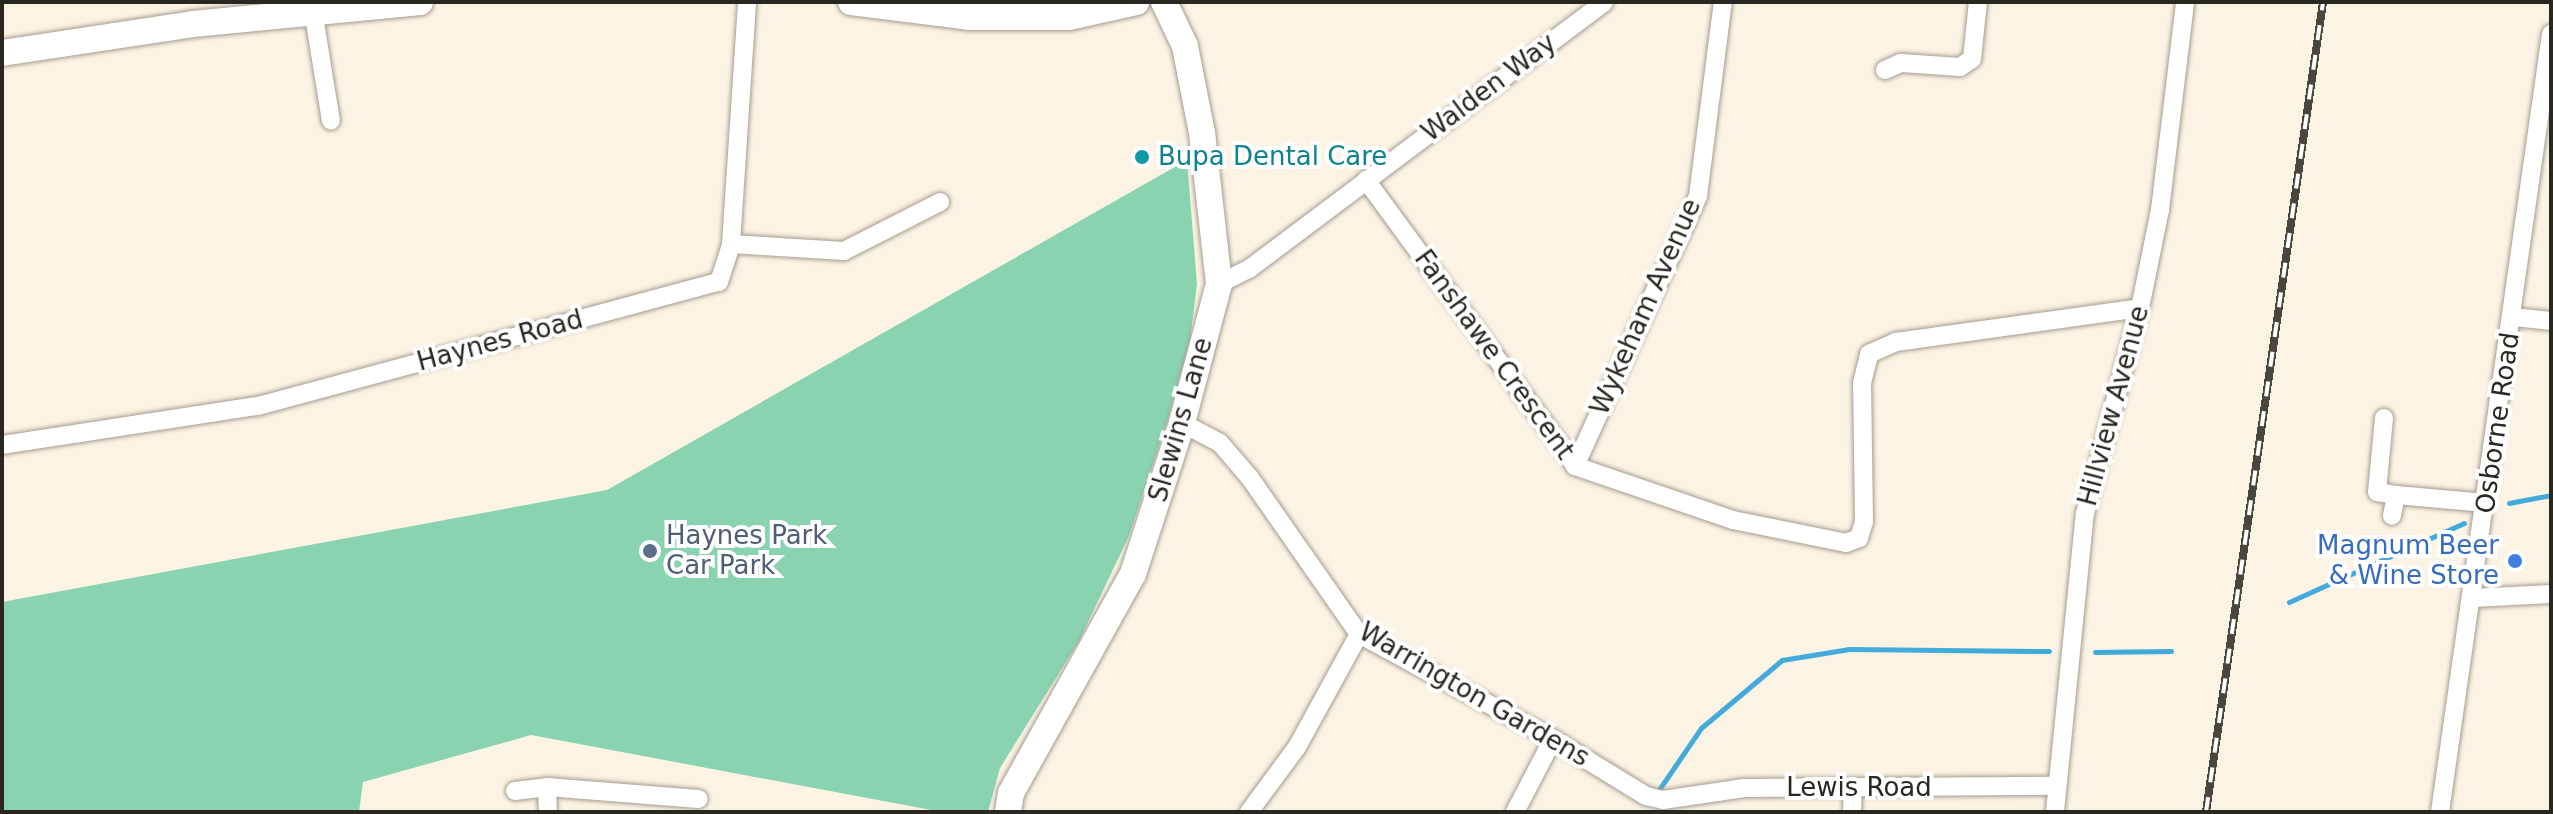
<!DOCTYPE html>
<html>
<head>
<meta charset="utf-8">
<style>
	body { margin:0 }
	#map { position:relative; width:2553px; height:814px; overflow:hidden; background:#fbf3e4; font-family:"DejaVu Sans",sans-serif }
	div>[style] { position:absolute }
	.green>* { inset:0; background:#8ad3b1 }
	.stream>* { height:5px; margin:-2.5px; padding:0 2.5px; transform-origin:2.5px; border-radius:2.5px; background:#43abdc }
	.roads { filter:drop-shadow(0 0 2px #a49c8f) drop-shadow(0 0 2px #a49c8f) }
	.street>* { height:18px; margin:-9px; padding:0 9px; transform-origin:9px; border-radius:9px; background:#fff }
	.secondary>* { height:26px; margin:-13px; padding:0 13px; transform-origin:13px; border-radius:13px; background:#fff }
	.rail>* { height:8px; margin-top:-4px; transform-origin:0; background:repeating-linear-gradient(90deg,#fff 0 15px,#49463e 0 30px); box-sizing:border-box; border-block:2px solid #49463e }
	.dots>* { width:22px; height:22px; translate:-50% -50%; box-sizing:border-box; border:4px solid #fff; border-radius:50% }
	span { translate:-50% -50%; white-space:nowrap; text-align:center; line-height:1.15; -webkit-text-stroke:8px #fff; paint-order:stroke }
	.street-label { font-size:26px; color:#2a2721 }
	.culture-label { font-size:26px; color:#0d838f }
	.left { translate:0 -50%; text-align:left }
	.service-label { font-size:26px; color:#4e5e75 }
	.shop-label { font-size:26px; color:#366cbe }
	.right { translate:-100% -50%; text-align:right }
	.frame { position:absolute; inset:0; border:4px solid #2a2721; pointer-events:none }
</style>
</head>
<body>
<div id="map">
	<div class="green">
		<div style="clip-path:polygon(1187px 160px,1197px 284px,1190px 340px,1168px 419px,1129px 536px,1079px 641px,1000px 768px,988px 812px,942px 812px,531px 735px,363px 782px,359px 812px,2px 812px,2px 602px,607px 490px)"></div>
	</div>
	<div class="stream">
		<div style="left:2509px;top:503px;width:43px;rotate:-10.8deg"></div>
		<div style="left:2289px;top:602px;width:192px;rotate:-24.3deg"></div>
		<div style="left:2095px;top:652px;width:76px;rotate:-0.8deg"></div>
		<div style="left:1656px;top:794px;width:80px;rotate:-55.7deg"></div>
		<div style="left:1701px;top:728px;width:106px;rotate:-40deg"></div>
		<div style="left:1782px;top:660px;width:68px;rotate:-9.3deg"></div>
		<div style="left:1849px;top:649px;width:200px;rotate:0.6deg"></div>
	</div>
	<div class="roads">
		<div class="street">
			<div style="left:313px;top:10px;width:112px;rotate:80.8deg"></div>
			<div style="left:1885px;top:70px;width:17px;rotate:-24deg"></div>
			<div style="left:1901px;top:63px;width:59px;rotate:3.9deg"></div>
			<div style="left:1960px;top:67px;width:14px;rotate:-34deg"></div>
			<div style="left:1972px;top:59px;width:57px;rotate:-84deg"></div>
			<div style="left:1366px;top:180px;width:354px;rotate:53.8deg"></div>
			<div style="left:1575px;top:466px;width:167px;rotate:18.9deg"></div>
			<div style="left:1733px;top:520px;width:115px;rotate:11.5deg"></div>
			<div style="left:1846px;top:543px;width:14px;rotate:-21deg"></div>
			<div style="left:1859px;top:538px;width:17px;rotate:-73deg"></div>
			<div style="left:1864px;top:522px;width:139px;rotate:-90.8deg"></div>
			<div style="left:1862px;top:383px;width:30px;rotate:-76deg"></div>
			<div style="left:1869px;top:354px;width:30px;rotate:-24deg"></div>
			<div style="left:1896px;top:342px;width:246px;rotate:-7.9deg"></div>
			<div style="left:731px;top:244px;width:113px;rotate:3.5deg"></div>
			<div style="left:844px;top:251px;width:108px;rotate:-27deg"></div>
			<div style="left:1219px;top:284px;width:34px;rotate:-27deg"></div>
			<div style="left:1249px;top:269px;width:444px;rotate:-36.9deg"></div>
			<div style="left:2513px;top:317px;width:38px;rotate:6deg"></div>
			<div style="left:2384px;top:418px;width:74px;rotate:95.4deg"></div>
			<div style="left:2377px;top:492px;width:19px;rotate:9deg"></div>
			<div style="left:2396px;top:495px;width:21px;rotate:101deg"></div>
			<div style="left:1182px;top:423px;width:43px;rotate:27.8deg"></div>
			<div style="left:1220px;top:443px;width:46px;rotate:49.4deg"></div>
			<div style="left:1250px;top:478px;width:190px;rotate:55.1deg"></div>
			<div style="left:1359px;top:634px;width:221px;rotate:28.4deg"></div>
			<div style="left:1553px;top:739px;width:109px;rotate:31.5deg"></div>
			<div style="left:1646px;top:796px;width:17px;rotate:13deg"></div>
			<div style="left:1663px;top:800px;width:82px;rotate:-8.4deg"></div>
			<div style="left:1744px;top:788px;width:312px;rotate:-0.4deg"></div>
			<div style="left:2px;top:445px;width:259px;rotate:-8.7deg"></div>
			<div style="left:258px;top:406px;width:477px;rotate:-15.1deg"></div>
			<div style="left:719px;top:282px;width:40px;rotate:-72deg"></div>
			<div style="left:731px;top:244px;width:243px;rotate:-86.2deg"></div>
			<div style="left:1575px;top:466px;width:297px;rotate:-65.5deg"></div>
			<div style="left:1698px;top:196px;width:196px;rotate:-82.7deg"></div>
			<div style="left:2396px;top:495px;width:90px;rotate:5.1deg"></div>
			<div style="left:2473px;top:598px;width:78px;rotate:-2.9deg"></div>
			<div style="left:547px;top:787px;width:25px;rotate:88deg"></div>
			<div style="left:515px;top:791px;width:32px;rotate:-7deg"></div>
			<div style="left:547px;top:787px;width:152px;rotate:4.5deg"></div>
			<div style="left:1249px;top:812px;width:81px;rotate:-53.6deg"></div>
			<div style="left:1297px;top:747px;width:129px;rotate:-61.2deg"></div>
			<div style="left:1515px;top:812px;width:82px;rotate:-62.5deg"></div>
			<div style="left:1852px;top:812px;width:23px;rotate:-88deg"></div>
			<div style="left:2055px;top:812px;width:300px;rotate:-84.3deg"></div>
			<div style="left:2085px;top:514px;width:213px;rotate:-75.1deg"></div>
			<div style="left:2140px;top:308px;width:100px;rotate:-78.5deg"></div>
			<div style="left:2160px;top:210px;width:209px;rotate:-83.1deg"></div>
			<div style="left:2440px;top:812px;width:786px;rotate:-81.88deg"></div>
		</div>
		<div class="secondary">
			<div style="left:851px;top:2px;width:119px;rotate:7.2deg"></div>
			<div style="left:969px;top:17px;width:100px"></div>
			<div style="left:1069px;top:17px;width:69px;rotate:-12.6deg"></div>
			<div style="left:2px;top:53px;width:193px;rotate:-8.6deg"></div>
			<div style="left:193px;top:24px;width:228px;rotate:-5.5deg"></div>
			<div style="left:1008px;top:812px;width:19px;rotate:-81deg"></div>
			<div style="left:1011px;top:793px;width:251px;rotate:-60.9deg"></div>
			<div style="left:1133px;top:574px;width:159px;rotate:-72deg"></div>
			<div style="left:1182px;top:423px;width:144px;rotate:-75.1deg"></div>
			<div style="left:1219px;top:284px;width:152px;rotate:-96.4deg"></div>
			<div style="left:1202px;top:133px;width:89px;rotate:-101.1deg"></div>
			<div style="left:1185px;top:46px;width:49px;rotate:-115.5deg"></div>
		</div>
	</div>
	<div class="rail">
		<div style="left:2206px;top:812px;width:818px;rotate:-81.78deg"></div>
	</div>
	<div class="dots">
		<div style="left:1142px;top:157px;background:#0f9aa8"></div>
		<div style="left:650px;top:551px;background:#5c6f8a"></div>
		<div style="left:2515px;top:561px;background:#3f7fe0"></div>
	</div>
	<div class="street-label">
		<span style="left:1489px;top:88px;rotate:-37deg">Walden Way</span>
		<span style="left:1646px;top:307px;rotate:-66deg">Wykeham Avenue</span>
		<span style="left:500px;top:341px;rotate:-15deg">Haynes Road</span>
		<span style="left:1494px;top:355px;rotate:54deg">Fanshawe Crescent</span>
		<span style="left:2114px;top:406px;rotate:-75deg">Hillview Avenue</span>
		<span style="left:1181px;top:420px;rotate:-74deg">Slewins Lane</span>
		<span style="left:2498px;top:423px;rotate:-82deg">Osborne Road</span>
		<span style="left:1474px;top:695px;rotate:30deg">Warrington Gardens</span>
		<span style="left:1859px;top:788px">Lewis Road</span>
	</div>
	<div class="culture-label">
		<span class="left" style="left:1158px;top:157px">Bupa Dental Care</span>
	</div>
	<div class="service-label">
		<span class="left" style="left:666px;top:551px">Haynes Park<br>Car Park</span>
	</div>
	<div class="shop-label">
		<span class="right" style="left:2499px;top:561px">Magnum Beer<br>&amp; Wine Store</span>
	</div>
	<div class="frame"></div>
</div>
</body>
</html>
